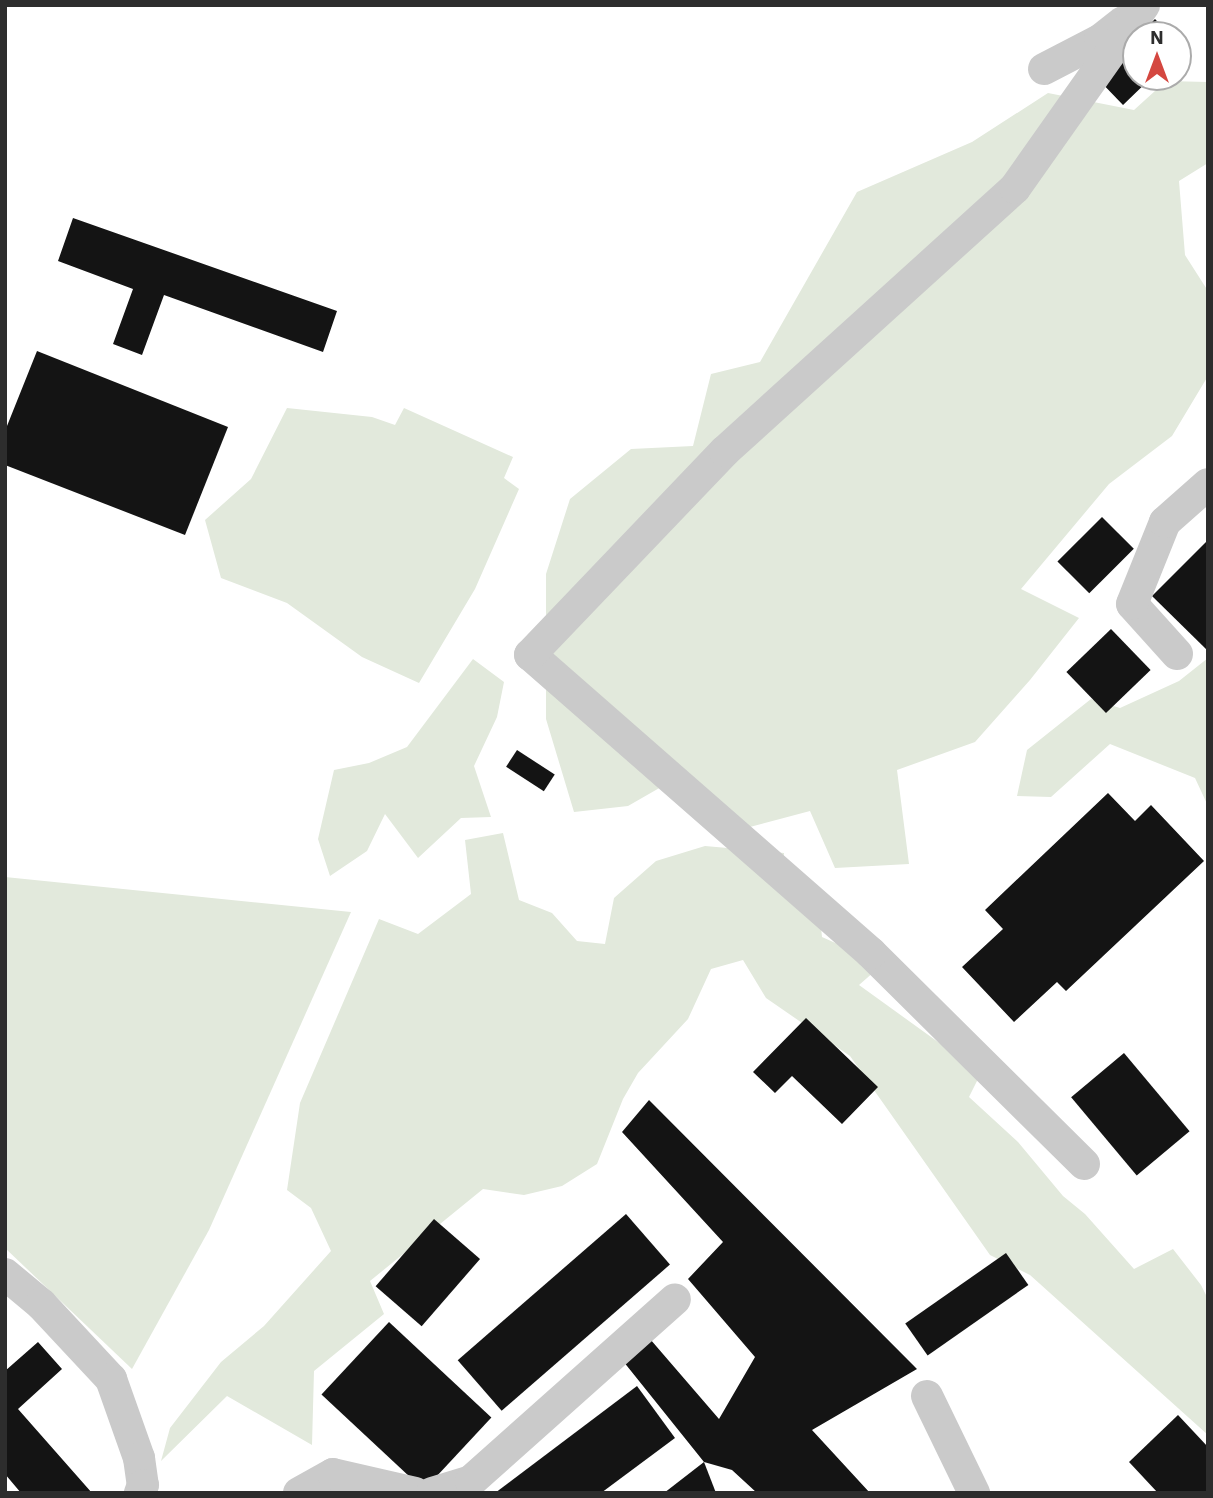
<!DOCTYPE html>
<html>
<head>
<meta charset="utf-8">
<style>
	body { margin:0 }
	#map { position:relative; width:1213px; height:1498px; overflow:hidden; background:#fff; font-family:"IBM Plex Sans",sans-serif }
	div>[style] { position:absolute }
	.green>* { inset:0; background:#e2e9dc }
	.building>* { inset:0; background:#141414; transform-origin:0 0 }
	.minor>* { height:32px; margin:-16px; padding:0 16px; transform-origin:16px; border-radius:16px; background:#cacaca }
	span { translate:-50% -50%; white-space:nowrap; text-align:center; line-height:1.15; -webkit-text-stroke:7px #fff; paint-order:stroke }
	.frame { position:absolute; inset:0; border:7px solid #2d2d2d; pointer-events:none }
	.north { position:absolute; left:1122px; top:21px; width:70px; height:70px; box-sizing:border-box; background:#fff; border:2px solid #ababab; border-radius:50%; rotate:0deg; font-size:19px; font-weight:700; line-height:28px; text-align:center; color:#2d2d2d }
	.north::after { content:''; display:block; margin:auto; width:24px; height:32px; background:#d44740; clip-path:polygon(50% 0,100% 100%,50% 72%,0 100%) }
</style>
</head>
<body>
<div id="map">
	<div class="green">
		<div style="clip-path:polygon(1166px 81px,1208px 82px,1208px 163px,1179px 181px,1185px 255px,1208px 291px,1208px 376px,1172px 436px,1109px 484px,1021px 589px,1079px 618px,1030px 680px,975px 742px,897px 770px,909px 864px,835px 868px,810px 811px,716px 836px,675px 779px,628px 806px,574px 812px,546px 719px,546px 574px,570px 499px,631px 449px,693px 446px,711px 374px,760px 362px,857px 192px,972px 142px,1048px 93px,1134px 110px)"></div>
		<div style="clip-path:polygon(287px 408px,372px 417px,395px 425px,404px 408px,513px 457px,504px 478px,519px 489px,475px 589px,419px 683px,362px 657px,287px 603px,221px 578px,205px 520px,251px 479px)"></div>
		<div style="clip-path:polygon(1208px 658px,1208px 806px,1195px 778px,1110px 744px,1051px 797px,1017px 796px,1027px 750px,1091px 699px,1120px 708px,1179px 681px)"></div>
		<div style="clip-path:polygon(473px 659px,504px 682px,497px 717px,474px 766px,491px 817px,461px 818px,418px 858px,385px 814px,367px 851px,330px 876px,318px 839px,334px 770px,369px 763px,407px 747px)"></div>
		<div style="clip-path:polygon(503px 833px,519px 900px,552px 913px,577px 941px,605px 944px,614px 898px,656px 861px,705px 846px,784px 853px,783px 883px,819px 907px,822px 937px,851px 950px,875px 971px,859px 985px,981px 1073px,969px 1097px,1018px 1142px,1063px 1196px,1085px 1214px,1134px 1269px,1173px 1249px,1201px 1285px,1208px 1299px,1208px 1435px,1030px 1275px,990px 1255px,850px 1056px,766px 998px,743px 960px,711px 969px,688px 1019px,638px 1073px,623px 1099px,597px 1164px,562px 1186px,524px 1195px,483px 1189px,370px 1281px,384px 1314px,314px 1371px,312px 1445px,227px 1396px,161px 1461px,170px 1428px,221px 1362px,264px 1326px,331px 1251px,311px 1208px,287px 1190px,300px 1103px,379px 919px,418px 934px,471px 894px,465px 840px)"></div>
		<div style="clip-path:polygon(5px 877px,351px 912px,209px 1230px,132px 1369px,5px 1248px)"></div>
	</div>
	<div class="building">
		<div style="clip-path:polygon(1155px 19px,1170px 35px,1139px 35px)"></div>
		<div style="clip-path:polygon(1136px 38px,1136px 77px,1152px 77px,1123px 105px,1096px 77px)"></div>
		<div style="clip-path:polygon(73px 218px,337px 311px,323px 352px,164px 295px,142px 355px,113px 344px,133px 289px,58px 261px)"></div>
		<div style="clip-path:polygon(37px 351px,228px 427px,185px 535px,5px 465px,5px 431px)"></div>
		<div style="left:1102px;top:517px;width:45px;height:63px;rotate:45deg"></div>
		<div style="clip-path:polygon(1208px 540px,1208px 651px,1152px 596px)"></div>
		<div style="left:1111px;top:629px;width:57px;height:62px;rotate:46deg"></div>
		<div style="left:517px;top:750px;width:45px;height:20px;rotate:33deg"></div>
		<div style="clip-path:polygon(1108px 793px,1135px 821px,1151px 805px,1204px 861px,1066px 991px,1057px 982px,1014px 1022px,962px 967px,1003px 929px,985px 910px)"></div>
		<div style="clip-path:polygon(806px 1018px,878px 1087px,842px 1124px,792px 1076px,775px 1093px,753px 1072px)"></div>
		<div style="left:1124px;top:1053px;width:102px;height:69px;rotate:50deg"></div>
		<div style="clip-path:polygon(649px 1100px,917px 1369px,812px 1430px,870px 1493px,757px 1493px,732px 1470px,704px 1462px,619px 1356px,644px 1332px,719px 1419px,755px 1357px,688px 1279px,723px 1242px,622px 1132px)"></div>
		<div style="left:626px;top:1214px;width:67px;height:223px;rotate:49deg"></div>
		<div style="left:434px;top:1219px;width:61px;height:89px;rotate:41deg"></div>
		<div style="left:1006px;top:1253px;width:39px;height:123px;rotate:55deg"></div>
		<div style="left:389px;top:1322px;width:140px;height:99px;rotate:43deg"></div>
		<div style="clip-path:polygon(38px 1342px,62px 1369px,18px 1409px,92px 1493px,21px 1493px,5px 1474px,5px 1371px)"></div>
		<div style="clip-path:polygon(637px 1386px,675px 1438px,601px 1493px,495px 1493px)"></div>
		<div style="clip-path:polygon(1178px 1415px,1208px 1447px,1208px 1493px,1158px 1493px,1129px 1462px)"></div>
		<div style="clip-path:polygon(704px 1462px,716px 1493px,664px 1493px)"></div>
	</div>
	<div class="minor">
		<div style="left:1044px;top:69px;width:63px;rotate:-27.4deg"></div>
		<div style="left:1100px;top:40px;width:29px;rotate:-38deg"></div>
		<div style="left:1177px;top:654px;width:67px;rotate:-132deg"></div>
		<div style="left:1132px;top:604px;width:88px;rotate:-68.1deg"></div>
		<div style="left:1165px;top:522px;width:57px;rotate:-41.5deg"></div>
		<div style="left:1084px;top:1164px;width:300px;rotate:-135.3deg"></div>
		<div style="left:871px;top:953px;width:453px;rotate:-138.8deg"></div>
		<div style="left:530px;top:655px;width:282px;rotate:-46.3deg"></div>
		<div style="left:725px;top:451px;width:391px;rotate:-42.2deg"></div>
		<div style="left:1015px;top:188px;width:224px;rotate:-54.8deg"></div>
		<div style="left:5px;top:1274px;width:47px;rotate:39.8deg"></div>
		<div style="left:41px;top:1304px;width:103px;rotate:47deg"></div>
		<div style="left:111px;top:1379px;width:84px;rotate:70.5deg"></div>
		<div style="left:139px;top:1458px;width:27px;rotate:82deg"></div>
		<div style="left:143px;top:1485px;width:9px;rotate:111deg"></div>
		<div style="left:927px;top:1396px;width:108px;rotate:64.1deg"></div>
		<div style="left:299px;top:1493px;width:39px;rotate:-29deg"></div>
		<div style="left:333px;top:1474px;width:84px;rotate:13deg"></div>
		<div style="left:432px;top:1493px;width:41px;rotate:-17.1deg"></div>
		<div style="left:471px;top:1481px;width:273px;rotate:-41.7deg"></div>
	</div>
	<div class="frame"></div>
	<div class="north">N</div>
</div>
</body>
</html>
